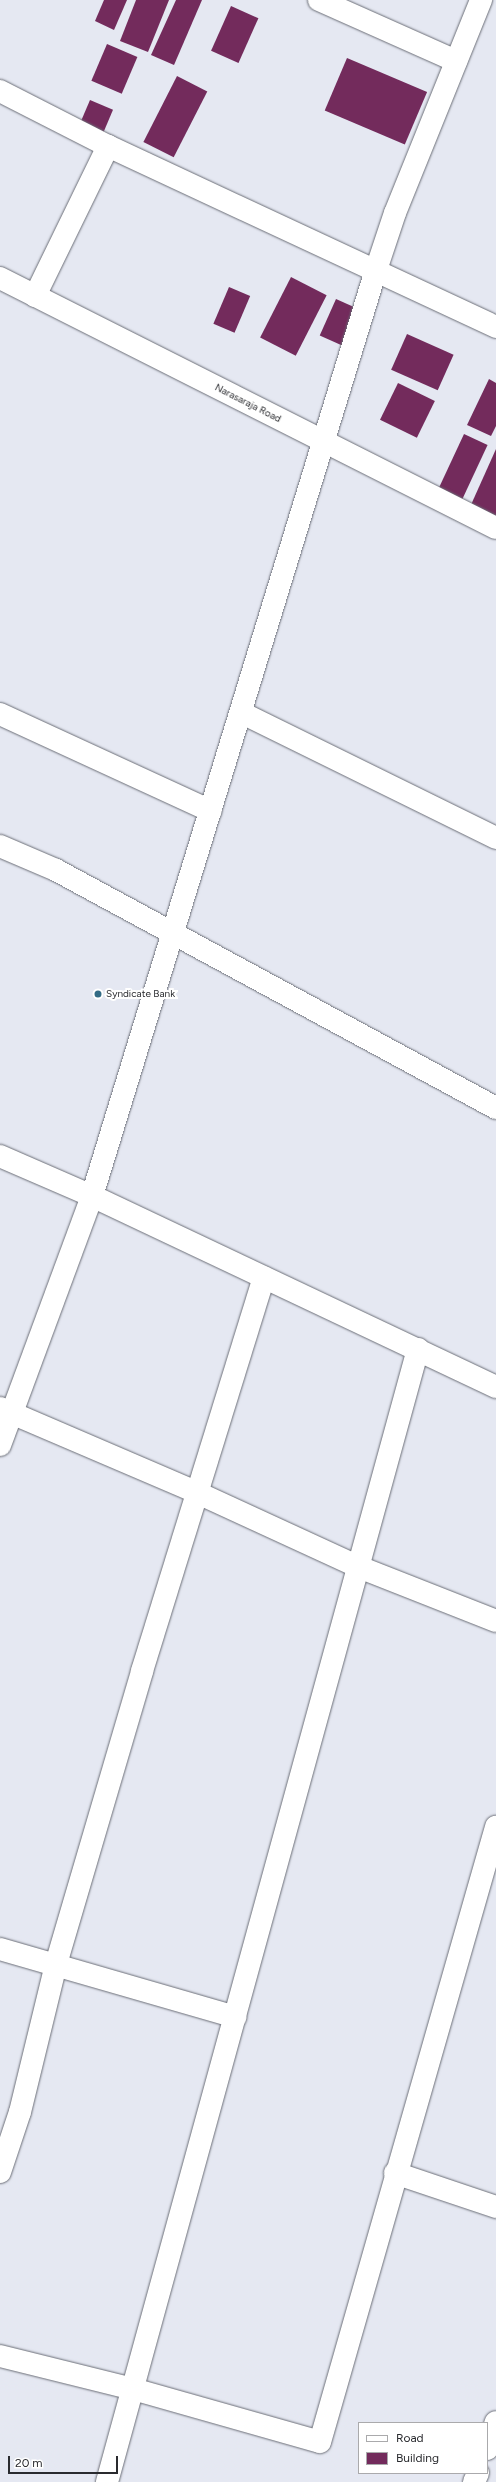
<!DOCTYPE html>
<html>
<head>
<meta charset="utf-8">
<style>
	body { margin:0 }
	#map { position:relative; width:496px; height:2482px; overflow:hidden; background:#e5e8f2; font-family:Figtree,sans-serif }
	div>[style] { position:absolute }
	.building>* { inset:0; background:#732b5c; transform-origin:0 0 }
	.roads { filter:drop-shadow(0 0 1px #6b6e77) drop-shadow(0 0 1px #6b6e77) }
	.street>* { height:22px; margin:-11px; padding:0 11px; transform-origin:11px; border-radius:11px; background:#fff }
	.dots>* { width:11px; height:11px; translate:-50% -50%; box-sizing:border-box; border:2px solid #fff; border-radius:50% }
	span { translate:-50% -50%; white-space:nowrap; text-align:center; line-height:1.15; -webkit-text-stroke:4px #fff; paint-order:stroke }
	.street-label { font-size:10px; color:#2a2b2f }
	.poi-label { font-size:10px; color:#2a2b2f }
	.left { translate:0 -50%; text-align:left }
	.legend { position:absolute; left:358px; top:2422px; width:130px; height:52px; box-sizing:border-box; background:#fff; border:1px solid #aaaaac; margin:0; padding:5px 7px; list-style:none; font-size:12px; color:#2a2b2f }
	.legend li { display:flex; align-items:center; gap:8px; height:20px }
	.legend b { width:20px; border:1px solid #aaaaac }
	.scale { position:absolute; left:8px; top:2456px; width:110px; height:18px; box-sizing:border-box; border:2px solid #2a2b2f; border-top:0; padding-left:5px; font-size:12px; line-height:14px; white-space:nowrap; color:#2a2b2f; -webkit-text-stroke:3px #fff; paint-order:stroke }
</style>
</head>
<body>
<div id="map">
	<div class="building">
		<div style="clip-path:polygon(104px 0,127px 0,114px 30px,95px 21px)"></div>
		<div style="clip-path:polygon(136px 0,169px 0,148px 52px,120px 41px)"></div>
		<div style="clip-path:polygon(176px 0,202px 0,174px 65px,151px 55px)"></div>
		<div style="left:231px;top:6px;width:30px;height:49px;rotate:24deg"></div>
		<div style="left:107px;top:44px;width:33px;height:40px;rotate:23deg"></div>
		<div style="left:347px;top:58px;width:87px;height:57px;rotate:23deg"></div>
		<div style="left:177px;top:76px;width:34px;height:74px;rotate:27deg"></div>
		<div style="left:90px;top:100px;width:25px;height:30px;rotate:23deg"></div>
		<div style="left:291px;top:277px;width:40px;height:68px;rotate:27deg"></div>
		<div style="left:229px;top:287px;width:23px;height:40px;rotate:23deg"></div>
		<div style="left:336px;top:299px;width:27px;height:40px;rotate:24deg"></div>
		<div style="left:407px;top:334px;width:51px;height:39px;rotate:24deg"></div>
		<div style="clip-path:polygon(489px 379px,496px 383px,496px 426px,491px 436px,467px 425px)"></div>
		<div style="left:398px;top:383px;width:41px;height:41px;rotate:26deg"></div>
		<div style="left:464px;top:434px;width:26px;height:70px;rotate:25deg"></div>
		<div style="clip-path:polygon(496px 449px,496px 519px,470px 507px)"></div>
	</div>
	<div class="roads">
		<div class="street">
			<div style="left:319px;top:0;width:150px;rotate:24deg"></div>
			<div style="left:0;top:91px;width:121px;rotate:27deg"></div>
			<div style="left:108px;top:146px;width:428px;rotate:25deg"></div>
			<div style="left:0;top:278px;width:555px;rotate:26.75deg"></div>
			<div style="left:35px;top:296px;width:167px;rotate:-64deg"></div>
			<div style="left:242px;top:713px;width:283px;rotate:26.2deg"></div>
			<div style="left:0;top:714px;width:232px;rotate:24.7deg"></div>
			<div style="left:0;top:846px;width:61px;rotate:23.2deg"></div>
			<div style="left:56px;top:870px;width:500px;rotate:28.41deg"></div>
			<div style="left:0;top:1156px;width:100px;rotate:23.5deg"></div>
			<div style="left:92px;top:1196px;width:965px;rotate:-72.95deg"></div>
			<div style="left:375px;top:273px;width:63px;rotate:-71.6deg"></div>
			<div style="left:395px;top:213px;width:230px;rotate:-68deg"></div>
			<div style="left:0;top:1408px;width:213px;rotate:23.2deg"></div>
			<div style="left:196px;top:1492px;width:179px;rotate:24.7deg"></div>
			<div style="left:359px;top:1567px;width:147px;rotate:21.5deg"></div>
			<div style="left:0;top:1445px;width:265px;rotate:-69.7deg"></div>
			<div style="left:92px;top:1196px;width:447px;rotate:25.3deg"></div>
			<div style="left:0;top:1949px;width:245px;rotate:16.1deg"></div>
			<div style="left:0;top:2172px;width:63px;rotate:-71.6deg"></div>
			<div style="left:20px;top:2112px;width:152px;rotate:-76.3deg"></div>
			<div style="left:56px;top:1964px;width:305px;rotate:-73.6deg"></div>
			<div style="left:142px;top:1671px;width:412px;rotate:-72.8deg"></div>
			<div style="left:395px;top:2173px;width:107px;rotate:18.6deg"></div>
			<div style="left:0;top:2356px;width:137px;rotate:13.9deg"></div>
			<div style="left:133px;top:2389px;width:194px;rotate:15.8deg"></div>
			<div style="left:320px;top:2442px;width:640px;rotate:-74.03deg"></div>
			<div style="left:487px;top:2449px;width:28px;rotate:-72deg"></div>
			<div style="left:107px;top:2482px;width:1175px;rotate:-74.65deg"></div>
			<div style="left:474px;top:2482px;width:10px;rotate:-66deg"></div>
		</div>
	</div>
	<div class="dots">
		<div style="left:98px;top:994px;background:#336b85"></div>
	</div>
	<div class="street-label">
		<span style="left:248px;top:403px;rotate:27deg">Narasaraja Road</span>
	</div>
	<div class="poi-label">
		<span class="left" style="left:106px;top:994px">Syndicate Bank</span>
	</div>
	<ul class="legend">
	<li><b style="height:5px;background:#fff"></b>Road</li>
	<li><b style="height:11px;background:#732b5c"></b>Building</li>
	</ul>
	<div class="scale">20 m</div>
</div>
</body>
</html>
